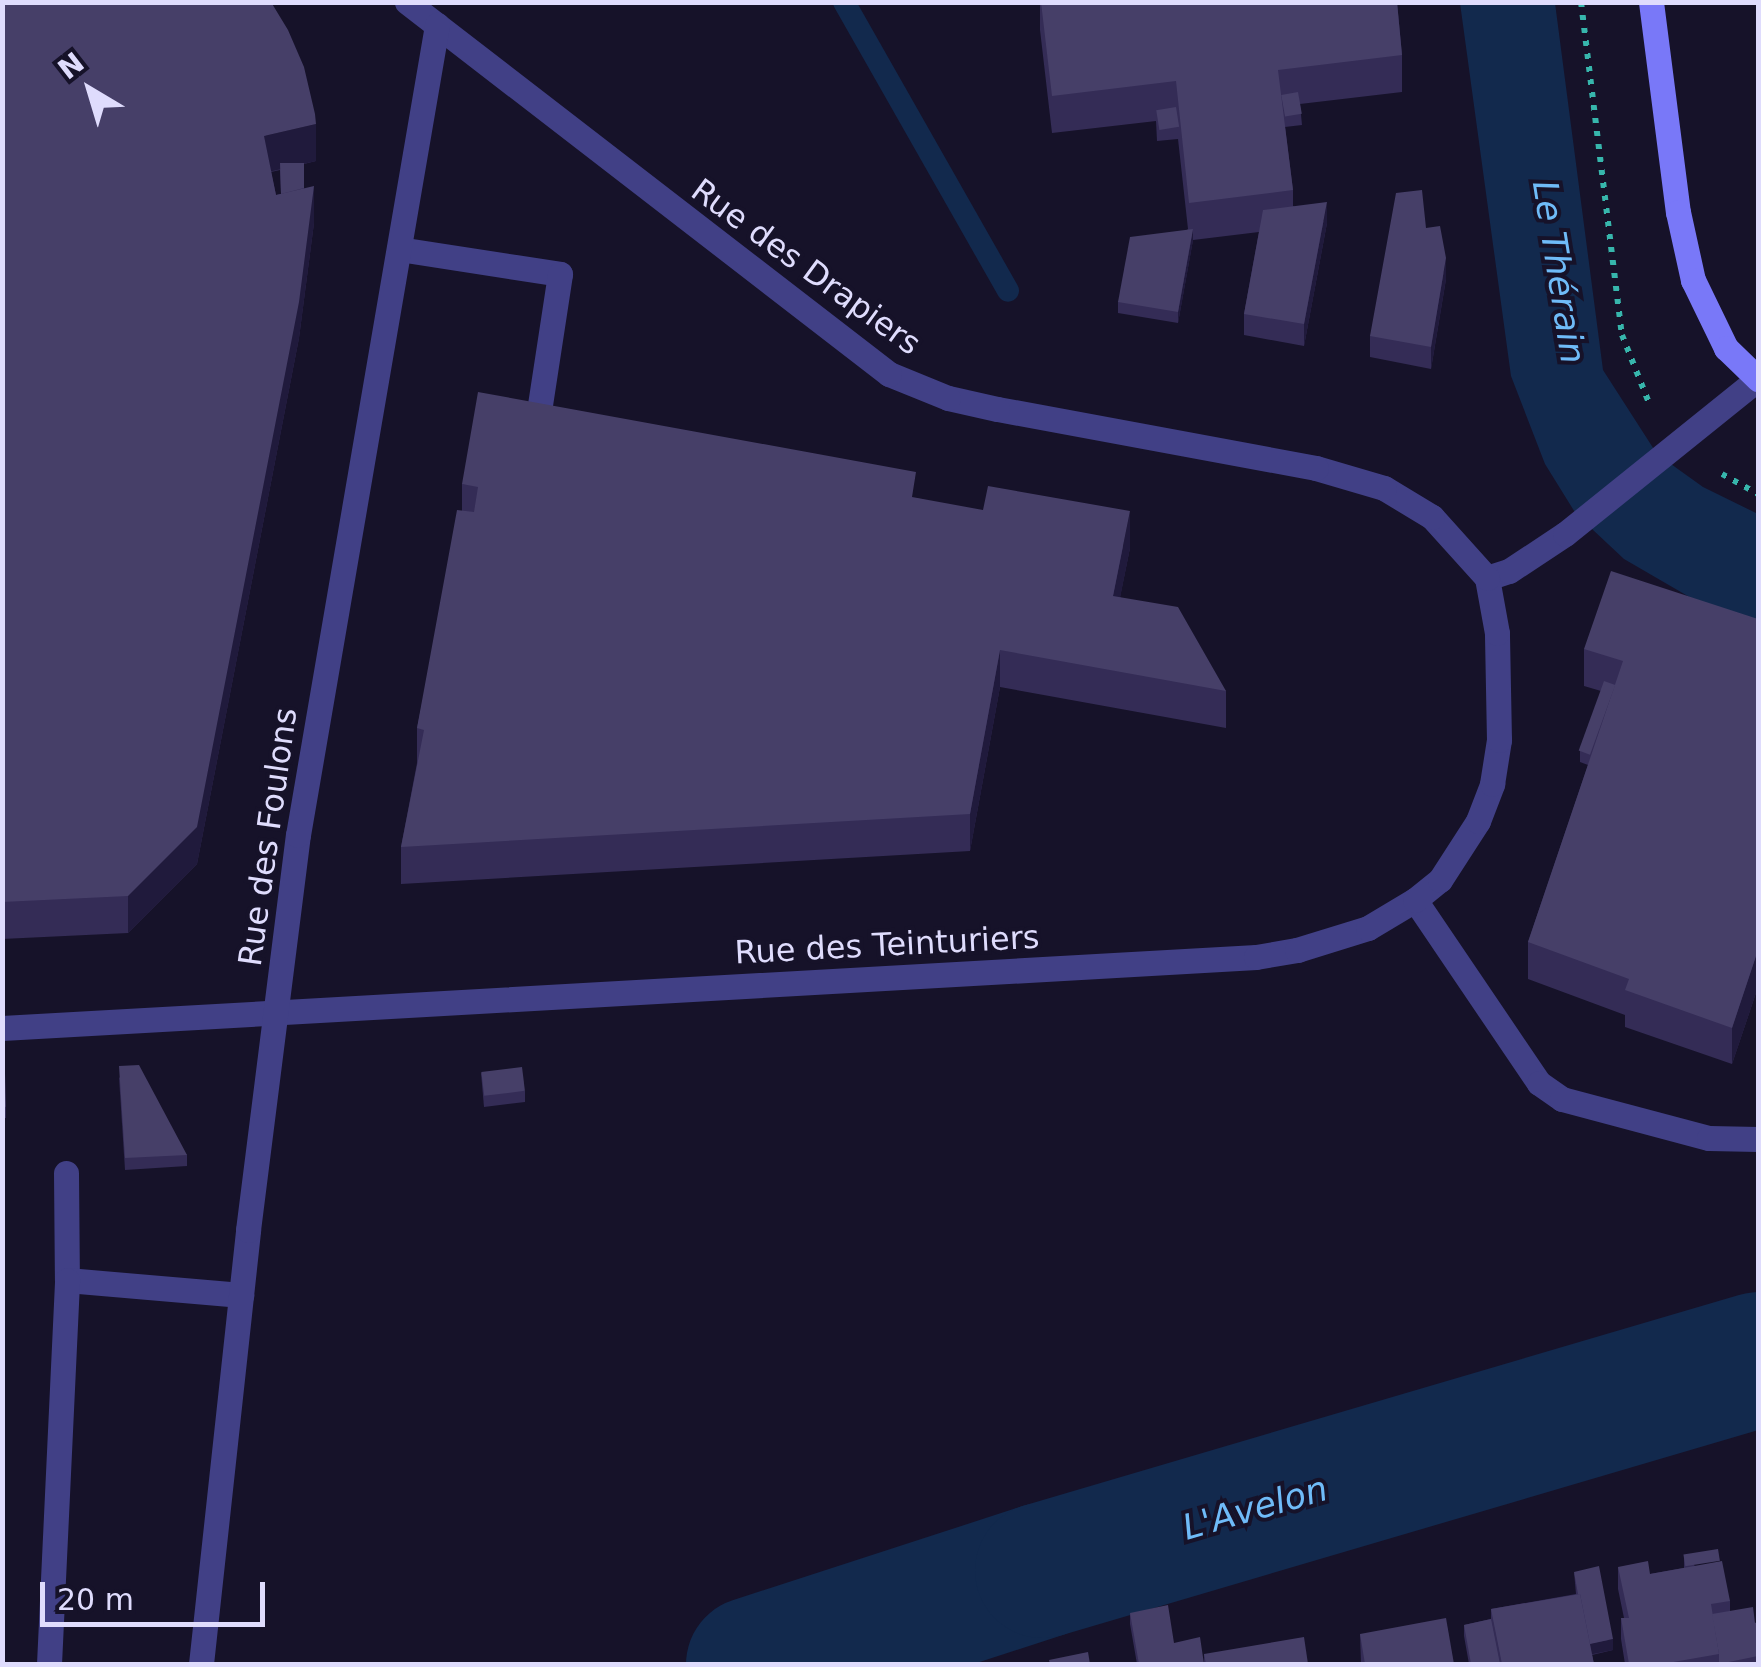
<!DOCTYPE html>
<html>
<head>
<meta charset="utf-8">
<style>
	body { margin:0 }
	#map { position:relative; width:1761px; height:1667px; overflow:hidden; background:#161229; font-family:"DejaVu Sans",sans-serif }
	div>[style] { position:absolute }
	.water>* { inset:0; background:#12294d }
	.stream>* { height:22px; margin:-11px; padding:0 11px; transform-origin:11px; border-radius:11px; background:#12294d }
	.river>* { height:135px; margin:-67.5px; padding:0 67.5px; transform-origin:67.5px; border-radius:67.5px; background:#12294d }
	.path>* { height:6px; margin-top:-3px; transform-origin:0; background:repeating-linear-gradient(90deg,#37b6ac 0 5px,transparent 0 13px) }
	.lane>* { height:25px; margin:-12.5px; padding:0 12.5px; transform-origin:12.5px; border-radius:12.5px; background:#414086 }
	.street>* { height:25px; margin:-12.5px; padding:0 12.5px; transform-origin:12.5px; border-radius:12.5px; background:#414086 }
	.secondary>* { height:25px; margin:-12.5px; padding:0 12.5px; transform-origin:12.5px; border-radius:12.5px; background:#7978f8 }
	.wall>* { inset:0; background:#342c56 }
	.shaded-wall>* { inset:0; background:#201a3c }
	.building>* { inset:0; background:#463f68; transform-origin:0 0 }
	span { translate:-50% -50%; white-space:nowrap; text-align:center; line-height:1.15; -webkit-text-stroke:8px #161229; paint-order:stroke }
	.street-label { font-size:32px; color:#dfdcfd }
	.water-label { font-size:35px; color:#6fbbf8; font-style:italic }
	.frame { position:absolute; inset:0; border:5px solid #dfdcfd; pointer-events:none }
	.north { position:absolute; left:40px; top:40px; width:100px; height:100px; -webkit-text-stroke:8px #161229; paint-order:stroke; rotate:322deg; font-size:28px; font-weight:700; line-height:40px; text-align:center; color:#dfdcfd }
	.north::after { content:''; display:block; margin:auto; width:35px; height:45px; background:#dfdcfd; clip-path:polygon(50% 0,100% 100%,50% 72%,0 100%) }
	.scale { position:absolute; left:40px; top:1582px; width:225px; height:45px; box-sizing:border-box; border:5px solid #dfdcfd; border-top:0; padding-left:12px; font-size:30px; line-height:35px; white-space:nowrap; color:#dfdcfd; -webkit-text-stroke:8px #161229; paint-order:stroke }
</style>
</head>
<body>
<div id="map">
	<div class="water">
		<div style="clip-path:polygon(1460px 3px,1555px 3px,1603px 370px,1657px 454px,1703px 487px,1758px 514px,1758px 624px,1717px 613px,1624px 559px,1576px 514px,1545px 464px,1511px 376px)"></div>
	</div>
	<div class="stream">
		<div style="left:844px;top:2px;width:332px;rotate:60.4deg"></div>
	</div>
	<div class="river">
		<div style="left:753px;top:1664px;width:304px;rotate:-18deg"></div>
		<div style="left:1042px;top:1570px;width:746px;rotate:-16.42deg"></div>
	</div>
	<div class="path">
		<div style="left:1581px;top:2px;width:336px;rotate:83deg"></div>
		<div style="left:1622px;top:335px;width:73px;rotate:68.3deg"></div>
		<div style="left:1722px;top:474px;width:41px;rotate:29.1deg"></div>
	</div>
	<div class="lane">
		<div style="left:399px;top:249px;width:163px;rotate:8.8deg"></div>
		<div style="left:560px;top:274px;width:146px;rotate:98.7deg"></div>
		<div style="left:1415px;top:900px;width:221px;rotate:55.9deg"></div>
		<div style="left:1539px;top:1083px;width:28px;rotate:35deg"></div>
		<div style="left:1562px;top:1099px;width:152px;rotate:14.9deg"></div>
		<div style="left:1709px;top:1138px;width:49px;rotate:1.2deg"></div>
		<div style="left:66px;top:1173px;width:107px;rotate:89.5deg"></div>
		<div style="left:67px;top:1280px;width:175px;rotate:4.9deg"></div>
		<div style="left:49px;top:1664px;width:384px;rotate:-87.3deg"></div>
	</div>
	<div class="street">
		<div style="left:1487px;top:578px;width:23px;rotate:-18deg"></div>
		<div style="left:1509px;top:571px;width:67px;rotate:-33.5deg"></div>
		<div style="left:1565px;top:534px;width:248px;rotate:-38.8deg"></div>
		<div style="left:2px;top:1028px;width:1256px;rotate:-3.24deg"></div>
		<div style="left:1256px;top:957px;width:42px;rotate:-9.7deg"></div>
		<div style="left:1297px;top:950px;width:74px;rotate:-17.2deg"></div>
		<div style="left:1368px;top:928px;width:55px;rotate:-30.8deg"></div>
		<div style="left:1415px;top:900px;width:32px;rotate:-39deg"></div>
		<div style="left:1440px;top:880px;width:70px;rotate:-57.2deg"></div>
		<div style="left:1478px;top:821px;width:40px;rotate:-69deg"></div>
		<div style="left:1492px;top:784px;width:45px;rotate:-81deg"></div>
		<div style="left:1499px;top:740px;width:107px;rotate:-91.1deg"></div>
		<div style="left:1497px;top:633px;width:56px;rotate:-100.3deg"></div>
		<div style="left:1487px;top:578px;width:82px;rotate:-132deg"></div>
		<div style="left:1432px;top:517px;width:56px;rotate:-148.9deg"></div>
		<div style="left:1384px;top:488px;width:71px;rotate:-163.6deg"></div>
		<div style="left:1316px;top:468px;width:324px;rotate:-169.5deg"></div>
		<div style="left:997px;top:409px;width:50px;rotate:-167.3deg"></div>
		<div style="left:948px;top:398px;width:64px;rotate:-157.9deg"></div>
		<div style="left:889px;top:374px;width:609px;rotate:-142.34deg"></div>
		<div style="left:201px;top:1664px;width:437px;rotate:-83.8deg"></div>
		<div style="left:248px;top:1230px;width:398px;rotate:-82.8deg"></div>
		<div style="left:298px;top:835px;width:822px;rotate:-80.26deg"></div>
	</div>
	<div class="secondary">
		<div style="left:1651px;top:2px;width:212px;rotate:82.7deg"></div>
		<div style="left:1678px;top:212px;width:70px;rotate:77.6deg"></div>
		<div style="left:1693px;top:280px;width:76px;rotate:64.1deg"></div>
		<div style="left:1726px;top:348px;width:45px;rotate:44.1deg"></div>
	</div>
	<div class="wall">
		<div style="clip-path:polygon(evenodd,2px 2px,316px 161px,304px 164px,304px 188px,314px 223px,299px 338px,197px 864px,128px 933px,2px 939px,2px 2px,280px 170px,281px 194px,276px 195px,271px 172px,280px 170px)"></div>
		<div style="clip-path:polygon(1040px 2px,1397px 2px,1402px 55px,1402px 92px,1300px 104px,1302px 125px,1285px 127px,1293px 190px,1293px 206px,1327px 223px,1304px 346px,1244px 335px,1244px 314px,1259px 232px,1193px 240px,1178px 323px,1118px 313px,1118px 302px,1188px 229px,1178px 139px,1157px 141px,1156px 121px,1052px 133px,1040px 30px)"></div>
		<div style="clip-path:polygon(1426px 228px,1446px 279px,1431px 369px,1370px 357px,1370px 336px)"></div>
		<div style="clip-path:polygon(462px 484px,916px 498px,1130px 548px,1120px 597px,1226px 691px,1226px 728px,1000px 687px,970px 851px,401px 884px,401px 847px,417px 763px,417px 728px,462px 510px)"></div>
		<div style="clip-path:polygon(1758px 619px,1758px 987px,1732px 1064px,1625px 1027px,1625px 1015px,1528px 979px,1528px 942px,1588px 765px,1580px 762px,1580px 751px,1601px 691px,1584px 686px,1584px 649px)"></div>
		<div style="clip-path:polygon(2px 1073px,6px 1107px,6px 1118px,2px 1118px)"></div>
		<div style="clip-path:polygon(481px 1073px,525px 1091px,525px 1102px,484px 1107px)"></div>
		<div style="clip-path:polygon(119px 1077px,187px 1155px,187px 1166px,125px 1170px)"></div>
		<div style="clip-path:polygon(1684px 1555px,1730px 1601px,1730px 1611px,1755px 1623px,1758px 1622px,1758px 1664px,1625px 1664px,1621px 1639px,1621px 1618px,1624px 1618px,1618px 1589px,1618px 1567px,1650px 1574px,1684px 1568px)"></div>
		<div style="clip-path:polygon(1574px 1572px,1613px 1650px,1592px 1655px,1594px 1664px,1469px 1664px,1464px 1636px,1464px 1625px,1491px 1619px,1491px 1609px,1576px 1594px)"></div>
		<div style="clip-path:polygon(1130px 1613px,1204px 1664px,1204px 1654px,1308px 1664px,1137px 1664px,1130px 1624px)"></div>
		<div style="clip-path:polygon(1360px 1634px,1454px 1664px,1361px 1664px)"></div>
	</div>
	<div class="shaded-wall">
		<div style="clip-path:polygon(316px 124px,316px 161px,264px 173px,264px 136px)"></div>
		<div style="clip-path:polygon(314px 186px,314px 223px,299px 338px,197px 864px,128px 933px,128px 896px)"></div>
		<div style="clip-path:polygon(1327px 202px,1327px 223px,1304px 346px,1304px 324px)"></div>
		<div style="clip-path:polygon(1193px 229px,1193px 240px,1178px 323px,1178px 312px)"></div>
		<div style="clip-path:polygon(1446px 258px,1446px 279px,1431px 369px,1431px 347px)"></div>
		<div style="clip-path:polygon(1130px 511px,1130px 548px,1113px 633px,1113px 596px)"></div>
		<div style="clip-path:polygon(1000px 650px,1000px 687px,970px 851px,970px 814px)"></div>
		<div style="clip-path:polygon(1758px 950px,1758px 987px,1732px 1064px,1732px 1028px)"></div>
		<div style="clip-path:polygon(1613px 1639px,1613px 1650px,1588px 1655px,1588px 1644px)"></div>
	</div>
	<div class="building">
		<div style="clip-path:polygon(2px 2px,271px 2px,288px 30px,304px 67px,315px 114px,316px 124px,264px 136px,276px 195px,314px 186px,299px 302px,197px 827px,128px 896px,2px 902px)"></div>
		<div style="clip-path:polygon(1041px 2px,1397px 2px,1402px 55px,1278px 70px,1293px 190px,1189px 203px,1176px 81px,1052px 96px)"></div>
		<div style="left:1298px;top:92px;width:22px;height:17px;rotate:80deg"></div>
		<div style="left:1176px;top:107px;width:20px;height:20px;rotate:81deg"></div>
		<div style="clip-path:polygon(280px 163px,304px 163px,304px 188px,281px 194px)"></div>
		<div style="clip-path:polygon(1422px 190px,1426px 228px,1440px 226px,1446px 258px,1431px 347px,1370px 336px,1396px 193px)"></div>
		<div style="clip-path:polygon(1327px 202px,1304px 324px,1244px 314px,1263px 210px)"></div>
		<div style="clip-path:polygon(1193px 229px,1178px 312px,1118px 302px,1130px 237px)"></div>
		<div style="clip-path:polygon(478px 392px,916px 472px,912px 497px,983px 510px,988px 486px,1130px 511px,1113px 596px,1178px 607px,1226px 691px,1000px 650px,970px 814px,401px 847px,424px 730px,417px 728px,457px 510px,474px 512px,478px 487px,462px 484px)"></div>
		<div style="clip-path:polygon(1611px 571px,1758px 619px,1758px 950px,1732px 1028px,1625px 990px,1629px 979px,1528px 942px,1623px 661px,1584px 649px)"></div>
		<div style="left:1604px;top:681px;width:12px;height:74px;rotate:20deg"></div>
		<div style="clip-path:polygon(139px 1065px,187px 1155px,125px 1158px,119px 1066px)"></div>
		<div style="left:522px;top:1067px;width:24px;height:41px;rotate:83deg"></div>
		<div style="clip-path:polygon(2px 1073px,5px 1073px,6px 1107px,2px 1106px)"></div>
		<div style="left:1718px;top:1549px;width:12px;height:35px;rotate:81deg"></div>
		<div style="clip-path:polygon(1648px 1561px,1650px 1574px,1722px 1561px,1730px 1601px,1711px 1604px,1719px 1654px,1662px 1664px,1629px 1664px,1621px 1618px,1629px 1618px,1618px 1567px)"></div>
		<div style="clip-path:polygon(1599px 1566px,1613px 1639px,1590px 1644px,1580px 1594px,1578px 1594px,1574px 1572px)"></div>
		<div style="clip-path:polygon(1580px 1594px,1594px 1664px,1502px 1664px,1491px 1609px)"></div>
		<div style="clip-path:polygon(1168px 1605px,1174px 1643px,1200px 1637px,1204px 1664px,1139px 1664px,1130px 1613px)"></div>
		<div style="clip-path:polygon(1753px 1607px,1755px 1623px,1758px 1622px,1758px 1656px,1719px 1664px,1719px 1654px,1712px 1614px)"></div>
		<div style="clip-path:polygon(1446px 1618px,1454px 1664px,1365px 1664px,1360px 1634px)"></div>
		<div style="clip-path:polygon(1491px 1619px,1500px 1664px,1471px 1664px,1464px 1625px)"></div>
		<div style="clip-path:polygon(1304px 1637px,1308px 1664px,1206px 1664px,1204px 1654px)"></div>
		<div style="clip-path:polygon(1088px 1652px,1090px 1664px,1050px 1664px,1049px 1660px)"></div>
	</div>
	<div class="street-label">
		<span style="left:806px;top:267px;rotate:36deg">Rue des Drapiers</span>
		<span style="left:268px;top:837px;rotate:-82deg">Rue des Foulons</span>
		<span style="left:887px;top:945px;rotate:-3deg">Rue des Teinturiers</span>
	</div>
	<div class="water-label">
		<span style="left:1559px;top:272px;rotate:81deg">Le Thérain</span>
		<span style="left:1255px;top:1508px;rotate:-16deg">L'Avelon</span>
	</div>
	<div class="frame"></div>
	<div class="north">N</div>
	<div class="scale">20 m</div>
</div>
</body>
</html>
